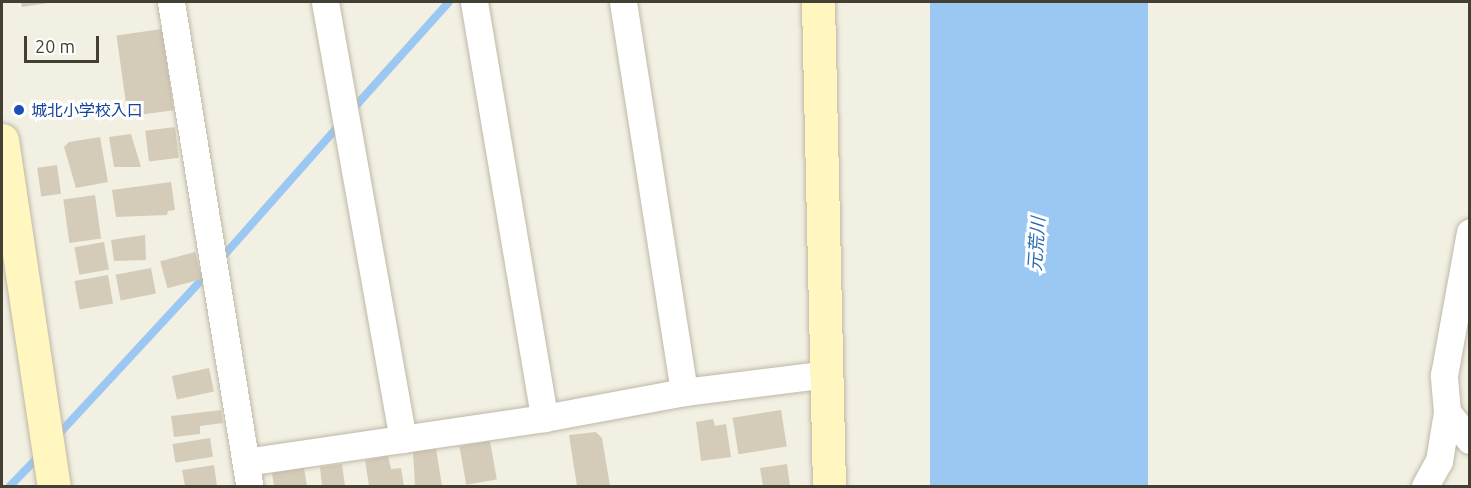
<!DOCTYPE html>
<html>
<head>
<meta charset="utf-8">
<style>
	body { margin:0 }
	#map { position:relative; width:1471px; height:488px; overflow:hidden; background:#f2efe3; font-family:Ubuntu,"Noto Sans JP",sans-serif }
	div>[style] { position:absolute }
	.water>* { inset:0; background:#9bc7f3; transform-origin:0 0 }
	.stream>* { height:8px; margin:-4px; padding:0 4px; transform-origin:4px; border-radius:4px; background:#9bc7f3 }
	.building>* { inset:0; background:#d4ccb8; transform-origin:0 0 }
	.roads { filter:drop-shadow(0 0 2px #beb8a5) drop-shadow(0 0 2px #beb8a5) }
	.street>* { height:27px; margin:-13.5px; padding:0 13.5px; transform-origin:13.5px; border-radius:13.5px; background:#fff }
	.secondary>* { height:33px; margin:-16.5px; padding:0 16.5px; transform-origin:16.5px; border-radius:16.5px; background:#fff6c0 }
	.dots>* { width:16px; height:16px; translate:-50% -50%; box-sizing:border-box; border:3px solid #fff; border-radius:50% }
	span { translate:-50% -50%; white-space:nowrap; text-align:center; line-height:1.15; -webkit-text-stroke:6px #fff; paint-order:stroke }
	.transit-label { font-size:16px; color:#164399 }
	.left { translate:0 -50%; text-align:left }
	.water-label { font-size:18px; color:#286bb4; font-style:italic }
	.frame { position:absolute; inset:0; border:3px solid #443f33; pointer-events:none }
	.scale { position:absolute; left:24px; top:36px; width:75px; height:27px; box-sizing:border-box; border:3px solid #443f33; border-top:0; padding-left:8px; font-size:18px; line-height:21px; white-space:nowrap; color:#443f33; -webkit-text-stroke:4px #fff; paint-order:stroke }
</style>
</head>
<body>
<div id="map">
	<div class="water">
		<div style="left:930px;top:2px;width:218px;height:485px"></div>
	</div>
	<div class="stream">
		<div style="left:352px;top:110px;width:145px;rotate:-48.1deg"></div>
		<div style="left:219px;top:261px;width:183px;rotate:-48.5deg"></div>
		<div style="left:56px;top:437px;width:225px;rotate:-47.2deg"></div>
		<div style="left:10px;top:486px;width:43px;rotate:-45.9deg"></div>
	</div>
	<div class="building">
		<div style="clip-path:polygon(21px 2px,48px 2px,48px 3px,22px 7px)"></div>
		<div style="left:162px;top:29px;width:82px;height:46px;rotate:82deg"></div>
		<div style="left:175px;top:127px;width:31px;height:30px;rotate:83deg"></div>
		<div style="clip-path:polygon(131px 134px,141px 167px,114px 167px,109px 137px)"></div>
		<div style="clip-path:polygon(100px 137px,108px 182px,76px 188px,64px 147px,69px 142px)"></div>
		<div style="left:57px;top:165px;width:29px;height:20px;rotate:82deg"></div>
		<div style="clip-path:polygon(171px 182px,175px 210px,168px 211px,167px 215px,116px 217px,112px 190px)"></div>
		<div style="left:95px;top:195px;width:44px;height:32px;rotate:82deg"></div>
		<div style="clip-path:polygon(145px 235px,146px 260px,114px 261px,111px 240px)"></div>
		<div style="left:104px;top:242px;width:28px;height:30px;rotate:80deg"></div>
		<div style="left:195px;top:252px;width:28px;height:36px;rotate:75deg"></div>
		<div style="left:151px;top:268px;width:26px;height:36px;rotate:79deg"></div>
		<div style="left:108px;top:275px;width:29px;height:34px;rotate:80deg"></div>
		<div style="left:209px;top:368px;width:24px;height:38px;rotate:78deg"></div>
		<div style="clip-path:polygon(221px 410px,223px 423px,200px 426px,200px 434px,174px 437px,171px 416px)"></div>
		<div style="left:781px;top:410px;width:37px;height:49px;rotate:81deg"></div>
		<div style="clip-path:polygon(713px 419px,715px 426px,726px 424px,731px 457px,701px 461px,696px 422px)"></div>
		<div style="clip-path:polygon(596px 432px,602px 438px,610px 486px,577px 486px,569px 435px)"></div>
		<div style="left:210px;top:438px;width:19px;height:38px;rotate:81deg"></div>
		<div style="left:490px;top:441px;width:39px;height:31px;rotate:80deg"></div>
		<div style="clip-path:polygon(436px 449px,442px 486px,415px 486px,413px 452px)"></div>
		<div style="clip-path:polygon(388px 456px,391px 469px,401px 468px,404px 486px,369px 486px,365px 460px)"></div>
		<div style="clip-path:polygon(342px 464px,345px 486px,322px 486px,320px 467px)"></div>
		<div style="clip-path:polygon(787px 464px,790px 486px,763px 486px,760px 468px)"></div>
		<div style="clip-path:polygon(214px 465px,217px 486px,185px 486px,182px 470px)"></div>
		<div style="clip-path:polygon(304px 468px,307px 486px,274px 486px,272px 473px)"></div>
	</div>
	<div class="roads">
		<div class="street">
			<div style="left:171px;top:2px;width:490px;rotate:80.8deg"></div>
			<div style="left:325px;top:2px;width:444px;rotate:79.9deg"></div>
			<div style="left:474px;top:2px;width:422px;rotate:80.4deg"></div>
			<div style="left:623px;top:2px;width:395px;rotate:81.1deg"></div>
			<div style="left:1447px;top:412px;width:36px;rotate:51deg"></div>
			<div style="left:246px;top:462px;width:301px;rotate:-8.4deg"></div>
			<div style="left:544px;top:418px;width:142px;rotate:-10.5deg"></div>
			<div style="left:684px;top:392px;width:146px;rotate:-7.1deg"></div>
			<div style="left:1425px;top:486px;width:29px;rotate:-61deg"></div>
			<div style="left:1439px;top:461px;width:50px;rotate:-80.7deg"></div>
			<div style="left:1447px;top:412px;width:37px;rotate:-95deg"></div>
			<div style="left:1444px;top:375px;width:145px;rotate:-79.7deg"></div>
		</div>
		<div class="secondary">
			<div style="left:818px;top:2px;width:484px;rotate:88.7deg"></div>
			<div style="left:2px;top:140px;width:350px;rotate:81.5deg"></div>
		</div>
	</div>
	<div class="dots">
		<div style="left:19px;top:110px;background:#1a4fb4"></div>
	</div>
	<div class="transit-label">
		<span class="left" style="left:31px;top:110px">城北小学校入口</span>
	</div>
	<div class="water-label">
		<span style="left:1036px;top:244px;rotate:-86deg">元荒川</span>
	</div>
	<div class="frame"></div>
	<div class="scale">20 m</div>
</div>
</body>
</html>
